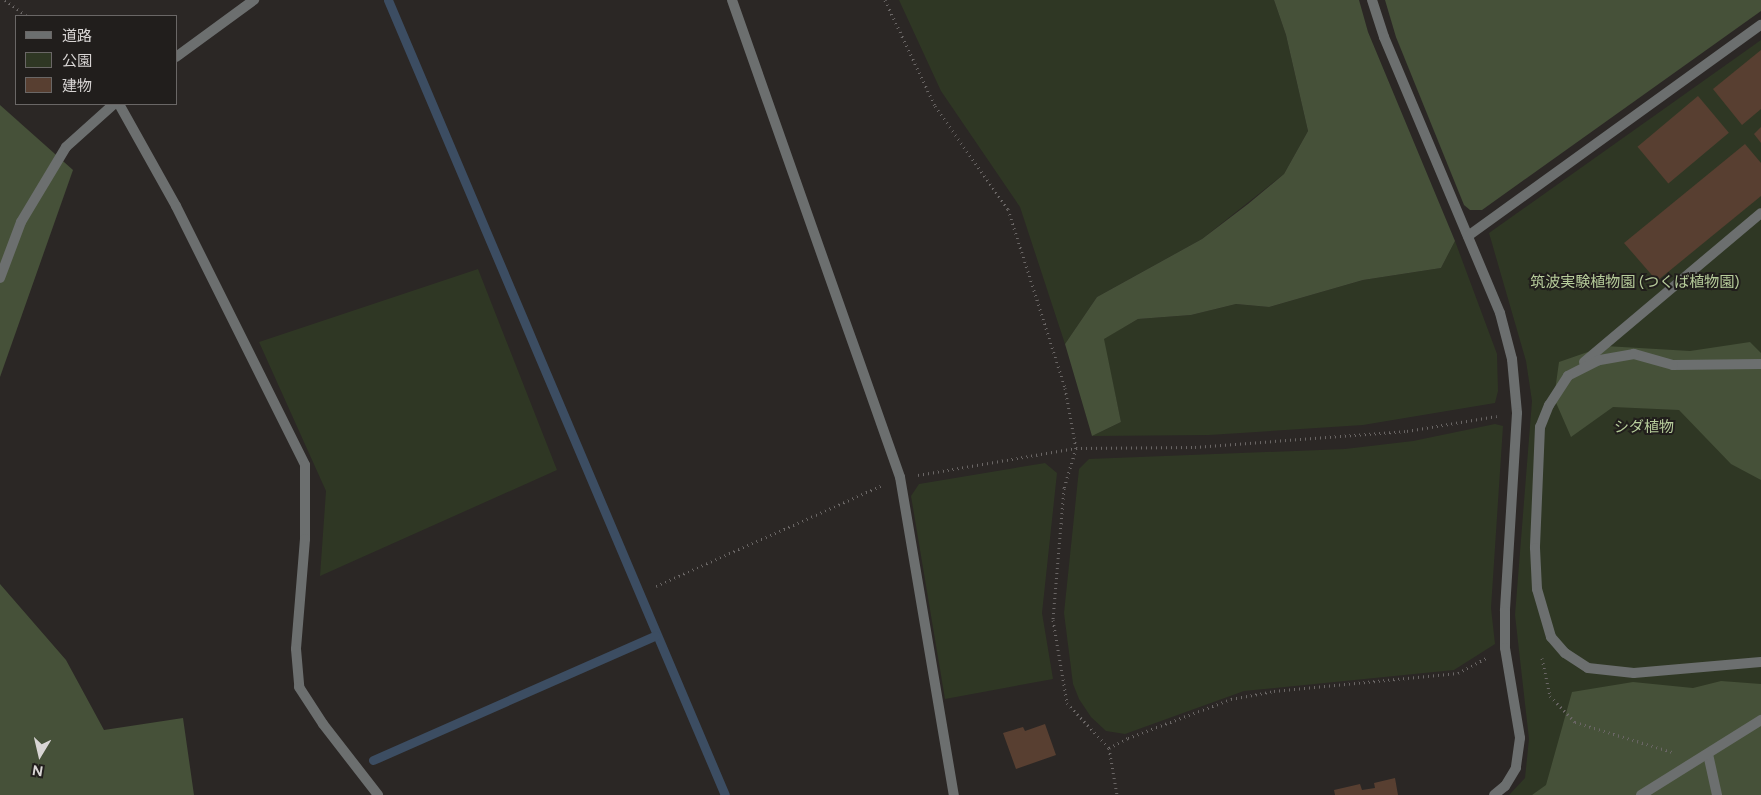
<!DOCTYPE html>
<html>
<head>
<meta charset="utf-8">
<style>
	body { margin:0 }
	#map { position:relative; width:1761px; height:795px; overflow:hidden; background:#2b2725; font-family:Figtree,"Noto Sans JP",sans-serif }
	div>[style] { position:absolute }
	.green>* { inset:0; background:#2f3724 }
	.forest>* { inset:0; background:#465139 }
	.stream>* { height:9px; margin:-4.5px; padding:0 4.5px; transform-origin:4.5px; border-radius:4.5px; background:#3c4d62 }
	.building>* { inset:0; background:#583f31; transform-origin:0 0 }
	.path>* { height:3px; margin-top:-1.5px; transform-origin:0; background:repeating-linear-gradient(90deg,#6a6665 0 1px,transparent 0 5px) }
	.lane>* { height:10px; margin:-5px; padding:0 5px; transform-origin:5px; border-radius:5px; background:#6c6f6f }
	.street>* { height:10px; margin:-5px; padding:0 5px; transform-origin:5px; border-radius:5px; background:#6c6f6f }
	span { translate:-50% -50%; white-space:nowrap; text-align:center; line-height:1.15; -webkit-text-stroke:4px #211e1c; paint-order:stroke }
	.park-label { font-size:15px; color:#b7cd9b }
	.legend { position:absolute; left:15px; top:15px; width:162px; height:90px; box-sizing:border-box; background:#211e1c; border:1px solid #6a6766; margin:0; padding:6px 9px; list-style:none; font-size:15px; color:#d8d5d4 }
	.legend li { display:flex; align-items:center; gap:10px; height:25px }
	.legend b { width:25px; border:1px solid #6a6766 }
	.north { position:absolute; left:15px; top:730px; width:50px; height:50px; -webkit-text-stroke:4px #211e1c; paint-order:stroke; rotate:189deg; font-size:14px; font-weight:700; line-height:20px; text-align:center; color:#d8d5d4 }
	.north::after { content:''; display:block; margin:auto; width:18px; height:22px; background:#d8d5d4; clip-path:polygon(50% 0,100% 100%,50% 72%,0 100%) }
</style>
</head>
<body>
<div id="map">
	<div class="green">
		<div style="clip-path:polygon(899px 0,1274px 0,1286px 35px,1308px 131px,1284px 174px,1202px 239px,1097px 297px,1065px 344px,1020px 207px,941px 91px)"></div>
		<div style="clip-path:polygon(1761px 40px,1761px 795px,1509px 795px,1525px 778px,1529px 739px,1515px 615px,1532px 401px,1526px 361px,1489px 233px)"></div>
		<div style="clip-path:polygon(1455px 241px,1497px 354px,1498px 391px,1495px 403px,1363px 425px,1209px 435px,1092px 436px,1121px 422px,1103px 339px,1138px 319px,1191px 315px,1236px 304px,1269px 307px,1363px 280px,1441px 268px)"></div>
		<div style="clip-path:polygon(478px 269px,557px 470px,320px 576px,326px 491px,259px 342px)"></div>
		<div style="clip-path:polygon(1495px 424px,1503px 426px,1491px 608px,1495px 644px,1454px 670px,1244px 691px,1125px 734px,1106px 731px,1091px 717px,1079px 699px,1073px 684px,1064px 613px,1079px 469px,1089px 459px,1345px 449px,1413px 441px)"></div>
		<div style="clip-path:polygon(1045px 463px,1057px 473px,1042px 613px,1053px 679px,945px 699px,911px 496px,919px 484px)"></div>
	</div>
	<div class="forest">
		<div style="clip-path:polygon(1274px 0,1359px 0,1368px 32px,1455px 241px,1441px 268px,1363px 280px,1269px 307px,1236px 304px,1191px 315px,1138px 319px,1104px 339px,1121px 422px,1092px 436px,1065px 344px,1097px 297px,1202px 239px,1248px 204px,1284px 174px,1308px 131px,1286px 35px)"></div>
		<div style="clip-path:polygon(1385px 0,1761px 0,1761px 11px,1482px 210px,1470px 210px,1464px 205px,1396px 37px)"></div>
		<div style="clip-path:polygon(0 105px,73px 170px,0 377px)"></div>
		<div style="clip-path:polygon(1750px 342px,1761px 353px,1761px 480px,1731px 464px,1679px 410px,1613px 407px,1571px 437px,1554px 398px,1559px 362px,1605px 346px,1690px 351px)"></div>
		<div style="clip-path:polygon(0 584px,66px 660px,104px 730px,183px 718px,194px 795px,0 795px)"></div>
		<div style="clip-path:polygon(1721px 681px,1761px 684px,1761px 795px,1532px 795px,1546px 785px,1572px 692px,1633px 682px,1693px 688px)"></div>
	</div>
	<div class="stream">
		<div style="left:388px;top:0;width:863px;rotate:67.03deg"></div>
		<div style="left:373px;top:760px;width:309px;rotate:-23.8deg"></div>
	</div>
	<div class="building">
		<div style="clip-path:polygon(1761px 50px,1761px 109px,1742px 125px,1713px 89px)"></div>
		<div style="left:1698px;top:96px;width:48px;height:79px;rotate:50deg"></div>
		<div style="clip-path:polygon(1761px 127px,1761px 143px,1754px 134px)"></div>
		<div style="clip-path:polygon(1745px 144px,1761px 163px,1761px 196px,1657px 281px,1624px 243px)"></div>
		<div style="clip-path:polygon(1045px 724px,1056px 755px,1016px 769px,1003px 733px,1023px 727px,1025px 731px)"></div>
		<div style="clip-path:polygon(1395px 778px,1398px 795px,1335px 795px,1334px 790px,1360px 784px,1362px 790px,1375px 788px,1374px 783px)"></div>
	</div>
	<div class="path">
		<div style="left:5px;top:0;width:27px;rotate:36deg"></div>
		<div style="left:885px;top:0;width:117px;rotate:64.7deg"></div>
		<div style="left:935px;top:106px;width:126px;rotate:54.7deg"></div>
		<div style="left:1008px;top:209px;width:188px;rotate:72.3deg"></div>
		<div style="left:1065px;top:388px;width:61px;rotate:79.6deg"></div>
		<div style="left:1076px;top:448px;width:42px;rotate:106.7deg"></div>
		<div style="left:1064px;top:488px;width:132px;rotate:94.8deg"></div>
		<div style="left:1053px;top:620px;width:84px;rotate:80.4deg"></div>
		<div style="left:1067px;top:703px;width:62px;rotate:47deg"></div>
		<div style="left:1109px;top:748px;width:48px;rotate:80.3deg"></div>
		<div style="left:918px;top:475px;width:160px;rotate:-9.7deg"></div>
		<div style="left:1076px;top:448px;width:119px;rotate:-0.5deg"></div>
		<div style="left:1195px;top:447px;width:213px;rotate:-4.3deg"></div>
		<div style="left:1407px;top:431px;width:91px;rotate:-9.5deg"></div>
		<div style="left:656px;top:586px;width:246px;rotate:-24deg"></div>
		<div style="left:1542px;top:658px;width:39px;rotate:78deg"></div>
		<div style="left:1550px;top:696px;width:36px;rotate:46deg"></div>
		<div style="left:1575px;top:722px;width:102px;rotate:17.2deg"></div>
		<div style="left:1109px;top:748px;width:21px;rotate:-28deg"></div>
		<div style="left:1128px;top:738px;width:110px;rotate:-20.7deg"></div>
		<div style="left:1231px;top:699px;width:44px;rotate:-10.5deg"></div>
		<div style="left:1274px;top:691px;width:185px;rotate:-5.6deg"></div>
		<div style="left:1458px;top:673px;width:34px;rotate:-28deg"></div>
	</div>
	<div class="lane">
		<div style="left:1584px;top:362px;width:231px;rotate:-40.1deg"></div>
		<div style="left:1761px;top:364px;width:88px;rotate:179.3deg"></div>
		<div style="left:1673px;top:365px;width:41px;rotate:-164.2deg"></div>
		<div style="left:1634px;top:354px;width:36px;rotate:170deg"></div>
		<div style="left:1599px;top:360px;width:35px;rotate:153deg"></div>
		<div style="left:1568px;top:376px;width:35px;rotate:123deg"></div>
		<div style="left:1549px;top:405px;width:24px;rotate:112deg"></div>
		<div style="left:1540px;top:427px;width:121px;rotate:92.4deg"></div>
		<div style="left:1535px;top:548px;width:41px;rotate:87.2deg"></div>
		<div style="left:1537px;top:589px;width:50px;rotate:73.7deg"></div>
		<div style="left:1551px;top:637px;width:21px;rotate:49deg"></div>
		<div style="left:1565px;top:653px;width:27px;rotate:33deg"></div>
		<div style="left:1588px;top:668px;width:46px;rotate:6.2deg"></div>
		<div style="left:1634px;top:673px;width:127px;rotate:-5deg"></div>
		<div style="left:1708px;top:754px;width:42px;rotate:77.6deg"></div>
		<div style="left:1641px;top:795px;width:142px;rotate:-32deg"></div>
	</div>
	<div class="street">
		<div style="left:732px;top:0;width:506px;rotate:70.6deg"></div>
		<div style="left:900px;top:477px;width:323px;rotate:80.4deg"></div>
		<div style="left:1372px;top:0;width:39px;rotate:72deg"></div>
		<div style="left:1384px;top:37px;width:299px;rotate:67.2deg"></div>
		<div style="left:1500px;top:313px;width:48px;rotate:75.4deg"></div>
		<div style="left:1512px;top:359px;width:54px;rotate:84.7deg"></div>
		<div style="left:1517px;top:413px;width:198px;rotate:93.5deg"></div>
		<div style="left:1505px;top:611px;width:37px;rotate:90deg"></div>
		<div style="left:1505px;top:648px;width:91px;rotate:80.5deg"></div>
		<div style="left:1520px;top:738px;width:30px;rotate:98deg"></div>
		<div style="left:1516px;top:768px;width:21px;rotate:121deg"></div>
		<div style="left:1505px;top:786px;width:14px;rotate:141deg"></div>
		<div style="left:176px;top:57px;width:97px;rotate:-36.2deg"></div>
		<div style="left:119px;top:104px;width:117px;rotate:60.8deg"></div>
		<div style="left:176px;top:206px;width:289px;rotate:63.5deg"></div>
		<div style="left:305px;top:465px;width:74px;rotate:90deg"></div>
		<div style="left:305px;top:539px;width:110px;rotate:94.7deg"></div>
		<div style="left:296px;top:649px;width:38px;rotate:85deg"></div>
		<div style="left:299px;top:687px;width:44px;rotate:57deg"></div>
		<div style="left:323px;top:724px;width:90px;rotate:52.2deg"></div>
		<div style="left:1468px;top:236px;width:361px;rotate:-35.8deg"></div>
		<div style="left:0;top:278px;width:60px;rotate:-69.4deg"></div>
		<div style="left:21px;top:222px;width:87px;rotate:-59deg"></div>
		<div style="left:66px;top:147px;width:64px;rotate:-41.9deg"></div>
	</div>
	<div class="park-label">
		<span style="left:1635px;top:283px">筑波実験植物園 (つくば植物園)</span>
		<span style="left:1644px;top:428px">シダ植物</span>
	</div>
	<ul class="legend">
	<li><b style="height:6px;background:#6c6f6f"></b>道路</li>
	<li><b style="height:14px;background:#2f3724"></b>公園</li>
	<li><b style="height:14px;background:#583f31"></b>建物</li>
	</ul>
	<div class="north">N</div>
</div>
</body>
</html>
